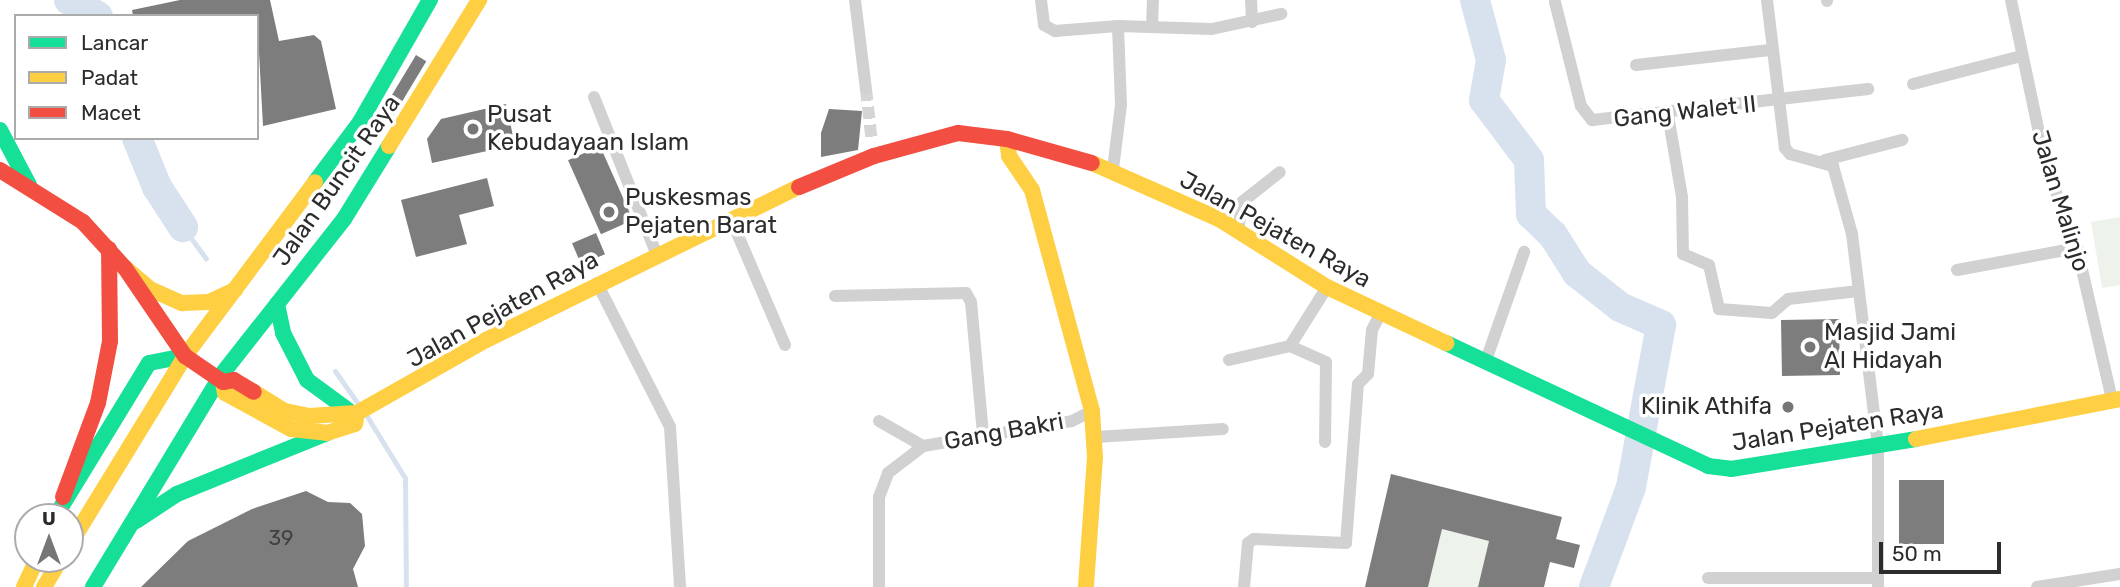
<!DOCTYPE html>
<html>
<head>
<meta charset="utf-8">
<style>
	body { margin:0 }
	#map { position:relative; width:2120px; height:587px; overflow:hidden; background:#fff; font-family:Rubik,sans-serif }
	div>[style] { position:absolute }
	.green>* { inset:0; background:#edf3eb }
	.stream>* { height:5px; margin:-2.5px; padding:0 2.5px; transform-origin:2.5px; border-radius:2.5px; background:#d8e2ef }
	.river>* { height:30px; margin:-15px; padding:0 15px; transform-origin:15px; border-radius:15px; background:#d8e2ef }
	.building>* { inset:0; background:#7d7d7d; transform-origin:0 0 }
	.street-tunnel>* { height:12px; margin-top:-6px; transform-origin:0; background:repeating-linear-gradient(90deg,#d5d5d5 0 12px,transparent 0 18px) }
	.street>* { height:12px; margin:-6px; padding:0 6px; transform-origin:6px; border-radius:6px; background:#d1d1d1 }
	.fast>* { height:16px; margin:-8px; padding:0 8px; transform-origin:8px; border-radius:8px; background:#16e098 }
	.slow>* { height:16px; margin:-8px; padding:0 8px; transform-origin:8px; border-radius:8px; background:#ffcf43 }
	.jam>* { height:16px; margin:-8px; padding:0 8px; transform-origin:8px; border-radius:8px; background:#f24e42 }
	.dots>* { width:19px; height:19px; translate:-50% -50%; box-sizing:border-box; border:4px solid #fff; border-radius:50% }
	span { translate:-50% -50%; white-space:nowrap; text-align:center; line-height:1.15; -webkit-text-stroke:7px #fff; paint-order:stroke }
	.number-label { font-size:21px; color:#404040 }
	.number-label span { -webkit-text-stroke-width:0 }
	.street-label { font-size:24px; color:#2c2c2c }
	.poi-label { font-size:24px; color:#2c2c2c }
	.left { translate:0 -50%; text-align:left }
	.right { translate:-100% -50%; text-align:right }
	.legend { position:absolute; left:14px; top:14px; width:245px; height:126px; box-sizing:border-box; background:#fff; border:2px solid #ababab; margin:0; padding:9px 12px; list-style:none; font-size:21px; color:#2c2c2c }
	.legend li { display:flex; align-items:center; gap:14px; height:35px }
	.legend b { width:35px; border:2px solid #ababab }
	.north { position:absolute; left:14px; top:503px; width:70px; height:70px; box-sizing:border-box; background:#fff; border:2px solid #ababab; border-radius:50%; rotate:0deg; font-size:19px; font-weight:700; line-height:28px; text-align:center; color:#2c2c2c }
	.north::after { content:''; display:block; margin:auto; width:24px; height:32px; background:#767676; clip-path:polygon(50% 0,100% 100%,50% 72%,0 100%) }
	.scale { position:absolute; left:1879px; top:542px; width:122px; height:32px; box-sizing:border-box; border:4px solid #2c2c2c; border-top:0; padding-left:9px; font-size:21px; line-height:24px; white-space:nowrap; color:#2c2c2c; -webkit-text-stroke:5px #fff; paint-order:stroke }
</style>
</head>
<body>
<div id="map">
	<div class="green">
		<div style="clip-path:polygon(2120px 217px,2120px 285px,2102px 288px,2091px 222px)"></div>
		<div style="clip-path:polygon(1442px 529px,1489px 541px,1478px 587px,1428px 587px)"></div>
	</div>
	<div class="stream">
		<div style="left:183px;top:227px;width:39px;rotate:54deg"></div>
		<div style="left:335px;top:371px;width:42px;rotate:54.8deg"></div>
		<div style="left:365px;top:413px;width:76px;rotate:58.4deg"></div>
		<div style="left:405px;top:478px;width:109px;rotate:89.5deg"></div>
	</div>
	<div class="river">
		<div style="left:69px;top:0;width:33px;rotate:29deg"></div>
		<div style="left:1475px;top:0;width:62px;rotate:75.1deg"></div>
		<div style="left:1491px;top:60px;width:41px;rotate:99.9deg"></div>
		<div style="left:1484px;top:100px;width:75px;rotate:53.1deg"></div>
		<div style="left:1529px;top:160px;width:54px;rotate:87.9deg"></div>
		<div style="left:1531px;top:214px;width:30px;rotate:44deg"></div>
		<div style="left:1553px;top:235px;width:45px;rotate:57.7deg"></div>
		<div style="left:1577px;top:273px;width:55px;rotate:38.3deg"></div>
		<div style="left:1620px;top:307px;width:45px;rotate:23.7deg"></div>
		<div style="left:1661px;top:325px;width:165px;rotate:100.5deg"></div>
		<div style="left:1631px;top:487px;width:107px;rotate:110.3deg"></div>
		<div style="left:137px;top:138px;width:53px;rotate:67.8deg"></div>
		<div style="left:157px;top:187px;width:48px;rotate:57deg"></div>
	</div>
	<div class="building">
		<div style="clip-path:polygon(180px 0,270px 0,279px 41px,314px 35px,321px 41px,336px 109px,263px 126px,257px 16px,133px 16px,132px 10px)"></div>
		<div style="left:416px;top:55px;width:12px;height:63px;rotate:31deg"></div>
		<div style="clip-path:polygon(506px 104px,515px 145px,432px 163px,427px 139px,441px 119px)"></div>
		<div style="clip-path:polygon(829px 109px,862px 111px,858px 150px,821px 157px,821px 133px)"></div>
		<div style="left:600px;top:146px;width:81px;height:35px;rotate:66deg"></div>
		<div style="clip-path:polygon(487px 178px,494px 206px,459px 215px,467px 244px,416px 257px,401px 200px)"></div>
		<div style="left:596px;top:233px;width:23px;height:26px;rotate:67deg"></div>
		<div style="left:1839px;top:319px;width:56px;height:58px;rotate:89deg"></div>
		<div style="clip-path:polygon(1391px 474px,1562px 517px,1556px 539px,1580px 545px,1574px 568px,1550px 562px,1544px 587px,1478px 587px,1489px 541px,1442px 529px,1428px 587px,1365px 587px)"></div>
		<div style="left:1899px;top:480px;width:45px;height:64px"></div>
		<div style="clip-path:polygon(306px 491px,328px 502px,350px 503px,362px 514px,365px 546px,353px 569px,358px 587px,141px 587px,188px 541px,252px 509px)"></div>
	</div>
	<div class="street-tunnel">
		<div style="left:866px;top:89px;width:54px;rotate:83.7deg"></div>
	</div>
	<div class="street">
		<div style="left:855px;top:0;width:90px;rotate:83deg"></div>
		<div style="left:1041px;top:0;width:25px;rotate:83deg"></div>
		<div style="left:1044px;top:25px;width:13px;rotate:29deg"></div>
		<div style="left:1055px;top:31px;width:63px;rotate:-4.5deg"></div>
		<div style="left:1118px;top:26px;width:94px;rotate:1.8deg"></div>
		<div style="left:1212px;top:29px;width:71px;rotate:-12.3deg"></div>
		<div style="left:1251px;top:0;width:22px;rotate:87deg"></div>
		<div style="left:1767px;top:0;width:149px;rotate:83.1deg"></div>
		<div style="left:1785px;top:148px;width:8px;rotate:50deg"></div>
		<div style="left:1790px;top:154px;width:45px;rotate:15.6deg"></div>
		<div style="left:1833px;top:166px;width:71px;rotate:74.4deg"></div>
		<div style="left:1852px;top:234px;width:214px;rotate:83deg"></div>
		<div style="left:1878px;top:446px;width:141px;rotate:90deg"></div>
		<div style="left:1827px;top:0;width:1px;rotate:90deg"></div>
		<div style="left:2011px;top:0;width:170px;rotate:78.1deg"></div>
		<div style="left:2046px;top:166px;width:88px;rotate:69.3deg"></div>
		<div style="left:2077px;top:248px;width:156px;rotate:77deg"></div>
		<div style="left:1555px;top:2px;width:107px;rotate:76deg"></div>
		<div style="left:1581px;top:106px;width:18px;rotate:52deg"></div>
		<div style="left:1592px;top:120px;width:278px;rotate:-6.4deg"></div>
		<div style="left:1152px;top:27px;width:27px;rotate:-88deg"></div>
		<div style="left:1636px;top:65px;width:135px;rotate:-6.4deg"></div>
		<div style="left:1913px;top:84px;width:112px;rotate:-14.5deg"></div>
		<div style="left:594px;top:97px;width:170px;rotate:68.3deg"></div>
		<div style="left:1668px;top:115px;width:83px;rotate:80.3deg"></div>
		<div style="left:1682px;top:197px;width:57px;rotate:89deg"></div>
		<div style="left:1683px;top:254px;width:28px;rotate:23deg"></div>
		<div style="left:1709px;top:265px;width:45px;rotate:77.2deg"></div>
		<div style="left:1719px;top:309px;width:53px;rotate:4.3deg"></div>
		<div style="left:1772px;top:313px;width:21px;rotate:-41deg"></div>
		<div style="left:1788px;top:299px;width:71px;rotate:-6.4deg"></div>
		<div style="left:1825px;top:160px;width:80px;rotate:-14.6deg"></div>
		<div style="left:1113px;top:169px;width:64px;rotate:-82.9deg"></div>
		<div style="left:1121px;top:105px;width:79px;rotate:-92.2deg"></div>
		<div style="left:731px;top:219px;width:137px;rotate:66.8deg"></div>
		<div style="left:1238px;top:232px;width:30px;rotate:-82deg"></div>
		<div style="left:1242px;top:202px;width:48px;rotate:-38.3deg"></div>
		<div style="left:1957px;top:270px;width:122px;rotate:-10.4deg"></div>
		<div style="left:597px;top:283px;width:161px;rotate:63.1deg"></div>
		<div style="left:670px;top:427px;width:160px;rotate:86.4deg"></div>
		<div style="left:835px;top:296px;width:131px;rotate:-1.3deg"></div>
		<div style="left:966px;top:293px;width:10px;rotate:61deg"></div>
		<div style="left:971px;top:302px;width:132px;rotate:84.8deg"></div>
		<div style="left:1290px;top:346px;width:39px;rotate:24deg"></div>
		<div style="left:1326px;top:362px;width:80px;rotate:90.7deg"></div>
		<div style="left:1229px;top:360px;width:63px;rotate:-12.9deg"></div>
		<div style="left:1290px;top:346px;width:70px;rotate:-57.9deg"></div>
		<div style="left:1485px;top:363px;width:118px;rotate:-70.6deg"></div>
		<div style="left:879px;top:421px;width:51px;rotate:29.6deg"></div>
		<div style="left:923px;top:446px;width:151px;rotate:-9.5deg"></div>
		<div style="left:1072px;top:421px;width:22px;rotate:-27deg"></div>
		<div style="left:1096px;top:437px;width:127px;rotate:-3.6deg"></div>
		<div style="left:1708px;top:578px;width:168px"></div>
		<div style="left:879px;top:587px;width:90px;rotate:-90deg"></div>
		<div style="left:879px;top:497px;width:26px;rotate:-69deg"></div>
		<div style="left:888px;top:473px;width:44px;rotate:-37.6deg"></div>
		<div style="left:1244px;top:587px;width:44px;rotate:-84.8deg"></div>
		<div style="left:1248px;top:543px;width:7px;rotate:-34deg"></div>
		<div style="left:1254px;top:539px;width:92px;rotate:2.5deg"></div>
		<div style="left:1346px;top:543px;width:159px;rotate:-85.7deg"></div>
		<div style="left:1358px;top:384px;width:14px;rotate:-45deg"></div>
		<div style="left:1368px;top:374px;width:44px;rotate:-84.8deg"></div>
		<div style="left:1372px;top:330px;width:18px;rotate:-63deg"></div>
		<div style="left:2037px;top:587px;width:84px;rotate:-8.9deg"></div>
	</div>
	<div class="fast">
		<div style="left:0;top:130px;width:62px;rotate:62.2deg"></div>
		<div style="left:315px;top:182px;width:75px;rotate:-53.1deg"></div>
		<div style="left:360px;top:122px;width:141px;rotate:-60.2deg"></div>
		<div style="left:277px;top:304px;width:30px;rotate:78deg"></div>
		<div style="left:283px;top:333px;width:53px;rotate:62.9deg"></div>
		<div style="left:307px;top:380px;width:51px;rotate:36.2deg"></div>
		<div style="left:1446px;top:343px;width:289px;rotate:25.1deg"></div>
		<div style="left:1708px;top:466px;width:23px;rotate:7deg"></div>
		<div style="left:1731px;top:469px;width:187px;rotate:-9.2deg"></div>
		<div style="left:55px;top:517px;width:180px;rotate:-58.6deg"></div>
		<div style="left:149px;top:363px;width:37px;rotate:-11deg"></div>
		<div style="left:136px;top:521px;width:49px;rotate:-33.4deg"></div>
		<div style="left:177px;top:494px;width:162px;rotate:-22.1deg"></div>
		<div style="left:93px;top:587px;width:249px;rotate:-58.8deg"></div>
		<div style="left:222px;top:374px;width:197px;rotate:-51.8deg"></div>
		<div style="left:344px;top:219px;width:86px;rotate:-58.3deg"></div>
	</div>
	<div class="slow">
		<div style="left:1007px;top:139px;width:17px;rotate:83deg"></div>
		<div style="left:1009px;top:156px;width:41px;rotate:55.9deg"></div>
		<div style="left:1032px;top:190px;width:229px;rotate:74.8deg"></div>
		<div style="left:1092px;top:411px;width:46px;rotate:86.3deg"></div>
		<div style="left:1095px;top:457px;width:130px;rotate:94deg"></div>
		<div style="left:389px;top:146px;width:172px;rotate:-58.3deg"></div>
		<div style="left:1092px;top:163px;width:139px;rotate:23.8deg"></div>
		<div style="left:1219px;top:219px;width:128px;rotate:32.2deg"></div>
		<div style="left:1327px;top:287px;width:132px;rotate:25.2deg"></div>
		<div style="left:125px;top:268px;width:33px;rotate:40deg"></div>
		<div style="left:150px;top:289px;width:35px;rotate:24deg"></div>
		<div style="left:182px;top:303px;width:27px;rotate:-2deg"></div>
		<div style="left:209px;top:302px;width:29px;rotate:-25deg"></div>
		<div style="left:223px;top:382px;width:11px;rotate:80deg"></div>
		<div style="left:225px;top:393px;width:75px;rotate:28.6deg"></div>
		<div style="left:291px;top:429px;width:36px;rotate:6deg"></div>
		<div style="left:327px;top:433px;width:29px;rotate:-18deg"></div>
		<div style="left:355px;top:424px;width:11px;rotate:-80deg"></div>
		<div style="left:254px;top:392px;width:36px;rotate:32deg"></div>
		<div style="left:285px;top:411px;width:25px;rotate:12deg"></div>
		<div style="left:309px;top:416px;width:48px;rotate:-3.6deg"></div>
		<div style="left:357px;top:413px;width:148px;rotate:-29.5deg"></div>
		<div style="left:486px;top:340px;width:348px;rotate:-26.1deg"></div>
		<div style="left:1916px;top:439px;width:208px;rotate:-11.1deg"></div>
		<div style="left:70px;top:544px;width:220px;rotate:-58.5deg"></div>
		<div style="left:185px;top:356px;width:217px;rotate:-53.2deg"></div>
		<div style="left:24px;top:587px;width:31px;rotate:-65deg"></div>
		<div style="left:44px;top:587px;width:33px;rotate:-59deg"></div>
	</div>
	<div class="jam">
		<div style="left:0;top:170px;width:98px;rotate:32.1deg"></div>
		<div style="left:83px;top:222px;width:62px;rotate:47.6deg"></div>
		<div style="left:125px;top:268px;width:107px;rotate:55.7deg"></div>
		<div style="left:185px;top:356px;width:46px;rotate:34.4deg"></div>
		<div style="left:223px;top:382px;width:11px;rotate:-10deg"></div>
		<div style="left:234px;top:380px;width:23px;rotate:31deg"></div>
		<div style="left:799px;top:187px;width:81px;rotate:-22.5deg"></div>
		<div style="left:874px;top:156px;width:87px;rotate:-15.3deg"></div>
		<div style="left:958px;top:133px;width:49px;rotate:7deg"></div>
		<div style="left:1007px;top:139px;width:88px;rotate:15.8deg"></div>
		<div style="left:63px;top:497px;width:100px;rotate:-69.6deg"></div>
		<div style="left:98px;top:403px;width:63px;rotate:-79deg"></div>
		<div style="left:110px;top:341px;width:92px;rotate:-90.6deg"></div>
	</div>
	<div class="dots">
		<div style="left:473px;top:129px;background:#767676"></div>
		<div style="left:609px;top:212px;background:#767676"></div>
		<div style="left:1810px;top:347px;background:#767676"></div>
		<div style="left:1788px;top:407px;background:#767676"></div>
	</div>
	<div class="number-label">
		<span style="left:281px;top:538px">39</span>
	</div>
	<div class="street-label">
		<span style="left:1685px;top:112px;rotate:-6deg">Gang Walet II</span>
		<span style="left:337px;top:181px;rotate:-55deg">Jalan Buncit Raya</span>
		<span style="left:2060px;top:201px;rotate:73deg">Jalan Malinjo</span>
		<span style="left:1275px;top:230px;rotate:29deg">Jalan Pejaten Raya</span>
		<span style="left:503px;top:310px;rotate:-29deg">Jalan Pejaten Raya</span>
		<span style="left:1838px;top:427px;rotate:-9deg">Jalan Pejaten Raya</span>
		<span style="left:1004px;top:432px;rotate:-10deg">Gang Bakri</span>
	</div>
	<div class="poi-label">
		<span class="left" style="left:487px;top:129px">Pusat<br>Kebudayaan Islam</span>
		<span class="left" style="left:625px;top:212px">Puskesmas<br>Pejaten Barat</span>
		<span class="left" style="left:1824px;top:347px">Masjid Jami<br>Al Hidayah</span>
		<span class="right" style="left:1772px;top:407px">Klinik Athifa</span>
	</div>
	<ul class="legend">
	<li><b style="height:9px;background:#16e098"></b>Lancar</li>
	<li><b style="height:9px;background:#ffcf43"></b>Padat</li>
	<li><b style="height:9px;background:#f24e42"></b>Macet</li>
	</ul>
	<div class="north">U</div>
	<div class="scale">50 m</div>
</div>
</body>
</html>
